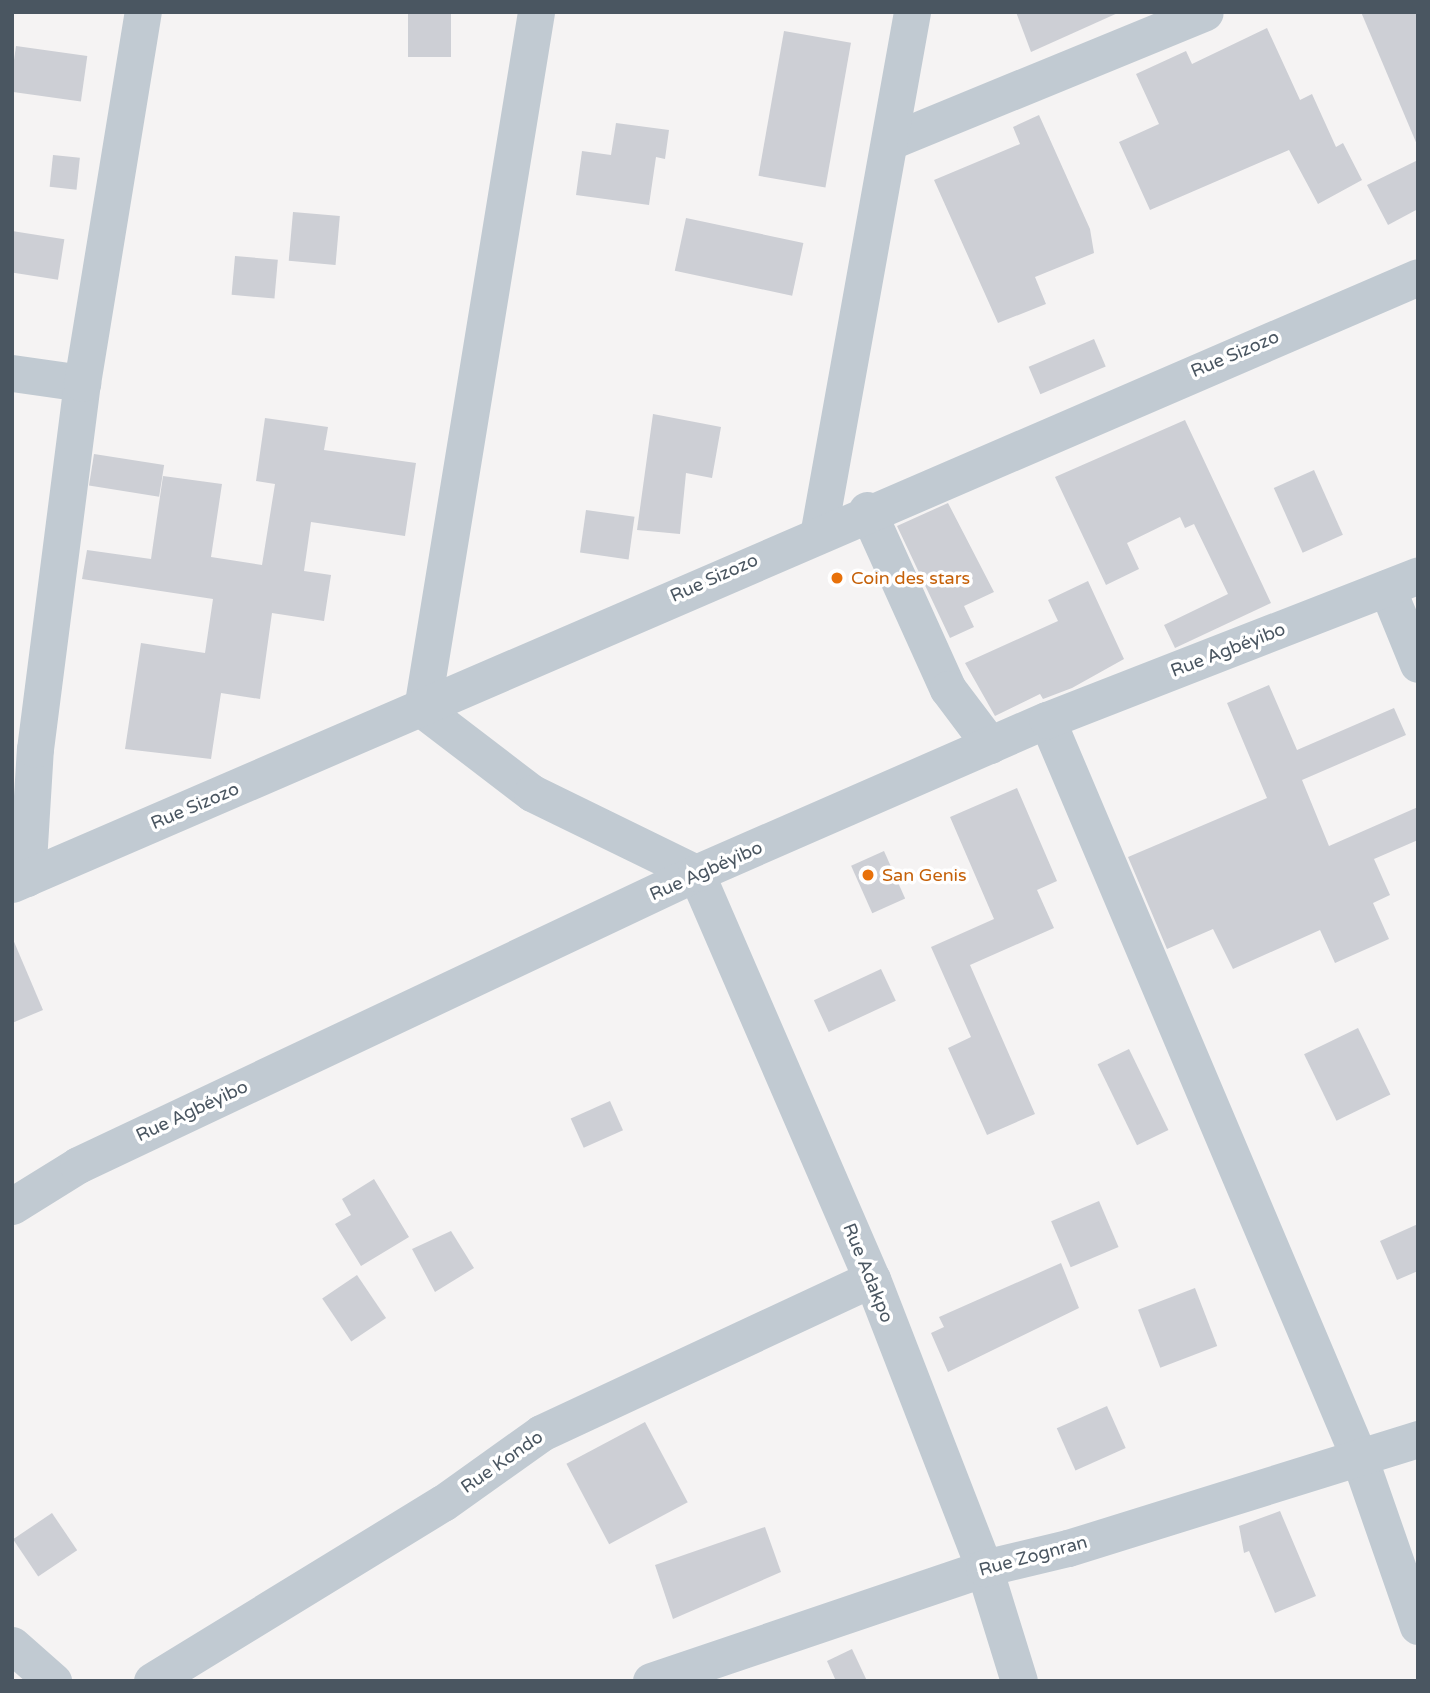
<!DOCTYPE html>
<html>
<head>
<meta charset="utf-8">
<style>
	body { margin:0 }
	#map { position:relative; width:1430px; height:1693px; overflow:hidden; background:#f5f3f3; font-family:"Varela Round",sans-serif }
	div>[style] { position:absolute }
	.building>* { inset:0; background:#cdcfd5; transform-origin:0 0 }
	.street>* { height:37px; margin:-18.5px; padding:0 18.5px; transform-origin:18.5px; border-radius:18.5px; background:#c1cad2 }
	.dots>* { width:19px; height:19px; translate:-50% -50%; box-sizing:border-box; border:4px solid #fff; border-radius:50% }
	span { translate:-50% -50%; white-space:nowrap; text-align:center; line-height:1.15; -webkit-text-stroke:7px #fff; paint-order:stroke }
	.street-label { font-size:18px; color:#4a5661 }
	.food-label { font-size:18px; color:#c56008 }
	.left { translate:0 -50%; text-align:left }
	.frame { position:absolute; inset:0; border:14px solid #4a5661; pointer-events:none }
</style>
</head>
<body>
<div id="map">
	<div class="building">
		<div style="left:408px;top:12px;width:43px;height:45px"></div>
		<div style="clip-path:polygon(1016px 12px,1120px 12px,1031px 52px)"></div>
		<div style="clip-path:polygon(1361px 12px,1418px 12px,1418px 147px)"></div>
		<div style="clip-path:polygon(1267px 28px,1300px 100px,1312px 94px,1336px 147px,1343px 143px,1362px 180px,1318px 204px,1289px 150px,1150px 210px,1119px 142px,1159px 124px,1136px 74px,1186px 51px,1192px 64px)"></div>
		<div style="left:784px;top:31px;width:68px;height:147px;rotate:10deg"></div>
		<div style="left:16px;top:46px;width:72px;height:46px;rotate:8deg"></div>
		<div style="clip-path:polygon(1039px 115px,1090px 229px,1094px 253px,1035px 277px,1046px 304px,998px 323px,934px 180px,1020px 144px,1013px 127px)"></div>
		<div style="clip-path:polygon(616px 123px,669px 130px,665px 159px,656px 157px,649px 205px,576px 195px,582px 151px,611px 155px)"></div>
		<div style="left:53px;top:155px;width:27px;height:32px;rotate:6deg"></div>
		<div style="clip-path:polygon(1418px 160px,1418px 209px,1388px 225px,1367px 185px)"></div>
		<div style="left:293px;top:212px;width:47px;height:49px;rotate:5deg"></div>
		<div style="left:686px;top:218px;width:120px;height:54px;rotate:12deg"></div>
		<div style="left:12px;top:231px;width:53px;height:41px;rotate:9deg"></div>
		<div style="left:235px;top:256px;width:43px;height:39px;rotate:5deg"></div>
		<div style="left:1094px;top:339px;width:30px;height:71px;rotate:67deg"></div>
		<div style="clip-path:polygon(653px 414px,721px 427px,712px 478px,686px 473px,680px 534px,637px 530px)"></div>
		<div style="clip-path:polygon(265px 418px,328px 427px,324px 450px,416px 463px,405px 536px,311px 522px,304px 571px,331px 575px,324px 621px,272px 613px,260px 699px,221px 693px,211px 759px,125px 749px,141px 643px,205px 653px,213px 599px,82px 579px,87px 550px,151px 559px,163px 476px,222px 484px,211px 557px,262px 565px,275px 484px,256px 481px)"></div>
		<div style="clip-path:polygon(1185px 420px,1271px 603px,1175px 648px,1164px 625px,1228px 594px,1194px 524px,1185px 528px,1180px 517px,1127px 543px,1139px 569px,1106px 585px,1055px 477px)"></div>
		<div style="left:94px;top:454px;width:71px;height:32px;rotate:9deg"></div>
		<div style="left:1314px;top:470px;width:71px;height:44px;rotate:66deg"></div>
		<div style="clip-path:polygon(948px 503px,994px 592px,964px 606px,974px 627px,950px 638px,897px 526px)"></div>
		<div style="left:586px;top:510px;width:49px;height:43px;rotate:8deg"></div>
		<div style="clip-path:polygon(1088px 581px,1124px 659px,1072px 688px,1043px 699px,1040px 694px,995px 716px,965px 663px,1058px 621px,1048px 600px)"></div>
		<div style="clip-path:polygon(1269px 685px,1297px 750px,1394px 708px,1406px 735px,1302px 780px,1329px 846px,1418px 807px,1418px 840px,1374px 859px,1390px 895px,1373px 903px,1389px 939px,1335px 963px,1320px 930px,1233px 969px,1213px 929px,1167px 949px,1128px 857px,1267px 798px,1227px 703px)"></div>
		<div style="clip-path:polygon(1017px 788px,1057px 881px,1037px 890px,1054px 928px,970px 965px,1035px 1114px,987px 1135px,948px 1048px,971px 1037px,931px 947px,994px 919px,950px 817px)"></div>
		<div style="left:884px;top:851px;width:52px;height:36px;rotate:66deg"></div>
		<div style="clip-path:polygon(12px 937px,43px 1010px,12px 1023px)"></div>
		<div style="left:881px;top:969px;width:35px;height:74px;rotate:65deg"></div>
		<div style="left:1358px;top:1028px;width:74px;height:60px;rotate:64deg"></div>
		<div style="left:1129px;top:1049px;width:90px;height:35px;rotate:64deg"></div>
		<div style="left:610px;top:1101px;width:32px;height:43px;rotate:66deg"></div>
		<div style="clip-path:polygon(374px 1179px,409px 1237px,361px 1266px,335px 1224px,351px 1215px,342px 1199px)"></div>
		<div style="left:1099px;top:1201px;width:50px;height:52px;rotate:67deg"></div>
		<div style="clip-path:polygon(1418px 1224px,1418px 1271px,1397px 1280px,1380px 1241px)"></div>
		<div style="clip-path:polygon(451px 1231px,474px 1268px,435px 1292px,412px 1249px)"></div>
		<div style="clip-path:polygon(1061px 1263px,1079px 1308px,948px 1372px,931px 1333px,944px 1327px,939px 1317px)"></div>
		<div style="left:357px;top:1275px;width:52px;height:42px;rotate:56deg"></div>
		<div style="left:1195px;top:1288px;width:62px;height:61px;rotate:69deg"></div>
		<div style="left:1107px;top:1406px;width:46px;height:55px;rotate:66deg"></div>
		<div style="left:645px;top:1422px;width:91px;height:89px;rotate:62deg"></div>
		<div style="clip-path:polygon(1280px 1511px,1316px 1596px,1275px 1613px,1249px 1551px,1244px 1553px,1239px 1526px)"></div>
		<div style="left:52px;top:1513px;width:45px;height:47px;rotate:56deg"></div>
		<div style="clip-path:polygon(765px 1527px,781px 1572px,673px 1619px,655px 1565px)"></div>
		<div style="clip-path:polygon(852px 1649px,867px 1681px,836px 1681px,827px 1661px)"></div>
	</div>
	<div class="street">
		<div style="left:536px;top:12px;width:706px;rotate:99.29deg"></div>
		<div style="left:422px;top:709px;width:138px;rotate:37.4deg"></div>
		<div style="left:532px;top:793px;width:182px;rotate:26deg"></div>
		<div style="left:891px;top:141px;width:339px;rotate:-22.3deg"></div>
		<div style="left:12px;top:373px;width:71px;rotate:8.1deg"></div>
		<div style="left:867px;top:510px;width:196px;rotate:65.7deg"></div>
		<div style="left:948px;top:689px;width:70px;rotate:53.1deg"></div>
		<div style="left:819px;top:530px;width:526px;rotate:-79.82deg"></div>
		<div style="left:1387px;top:588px;width:82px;rotate:67.8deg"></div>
		<div style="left:1047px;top:720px;width:800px;rotate:67.06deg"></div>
		<div style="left:1359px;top:1457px;width:179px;rotate:70.8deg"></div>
		<div style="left:696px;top:873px;width:443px;rotate:66.6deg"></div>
		<div style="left:872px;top:1279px;width:310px;rotate:68.8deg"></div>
		<div style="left:984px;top:1568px;width:118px;rotate:72.8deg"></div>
		<div style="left:27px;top:878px;width:129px;rotate:-86.5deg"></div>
		<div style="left:35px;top:749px;width:369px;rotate:-82.7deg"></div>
		<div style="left:82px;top:383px;width:376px;rotate:-80.7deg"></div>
		<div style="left:12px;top:884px;width:1531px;rotate:-23.35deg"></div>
		<div style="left:12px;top:1206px;width:78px;rotate:-31.8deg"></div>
		<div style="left:78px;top:1165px;width:684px;rotate:-25.29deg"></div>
		<div style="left:696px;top:873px;width:383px;rotate:-23.6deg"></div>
		<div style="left:1047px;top:720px;width:398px;rotate:-21.3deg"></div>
		<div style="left:12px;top:1645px;width:55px;rotate:41.3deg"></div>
		<div style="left:152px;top:1681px;width:341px;rotate:-31.5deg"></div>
		<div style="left:443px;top:1503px;width:120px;rotate:-35.5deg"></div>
		<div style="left:541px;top:1433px;width:365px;rotate:-25deg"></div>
		<div style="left:651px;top:1681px;width:352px;rotate:-18.7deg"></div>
		<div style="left:984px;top:1568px;width:86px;rotate:-13.4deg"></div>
		<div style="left:1068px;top:1548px;width:367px;rotate:-17.3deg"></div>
	</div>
	<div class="dots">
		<div style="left:837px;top:578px;background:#e8710a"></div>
		<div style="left:868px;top:875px;background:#e8710a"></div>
	</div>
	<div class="street-label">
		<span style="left:1235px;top:354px;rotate:-23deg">Rue Sizozo</span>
		<span style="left:714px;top:578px;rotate:-24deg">Rue Sizozo</span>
		<span style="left:1228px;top:650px;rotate:-21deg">Rue Agbéyibo</span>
		<span style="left:195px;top:806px;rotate:-23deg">Rue Sizozo</span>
		<span style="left:706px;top:871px;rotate:-24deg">Rue Agbéyibo</span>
		<span style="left:192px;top:1111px;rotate:-25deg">Rue Agbéyibo</span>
		<span style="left:868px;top:1273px;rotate:68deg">Rue Adakpo</span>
		<span style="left:502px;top:1462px;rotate:-35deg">Rue Kondo</span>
		<span style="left:1033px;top:1556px;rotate:-15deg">Rue Zognran</span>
	</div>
	<div class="food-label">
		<span class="left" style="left:851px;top:578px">Coin des stars</span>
		<span class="left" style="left:882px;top:875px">San Genis</span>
	</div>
	<div class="frame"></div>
</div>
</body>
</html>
